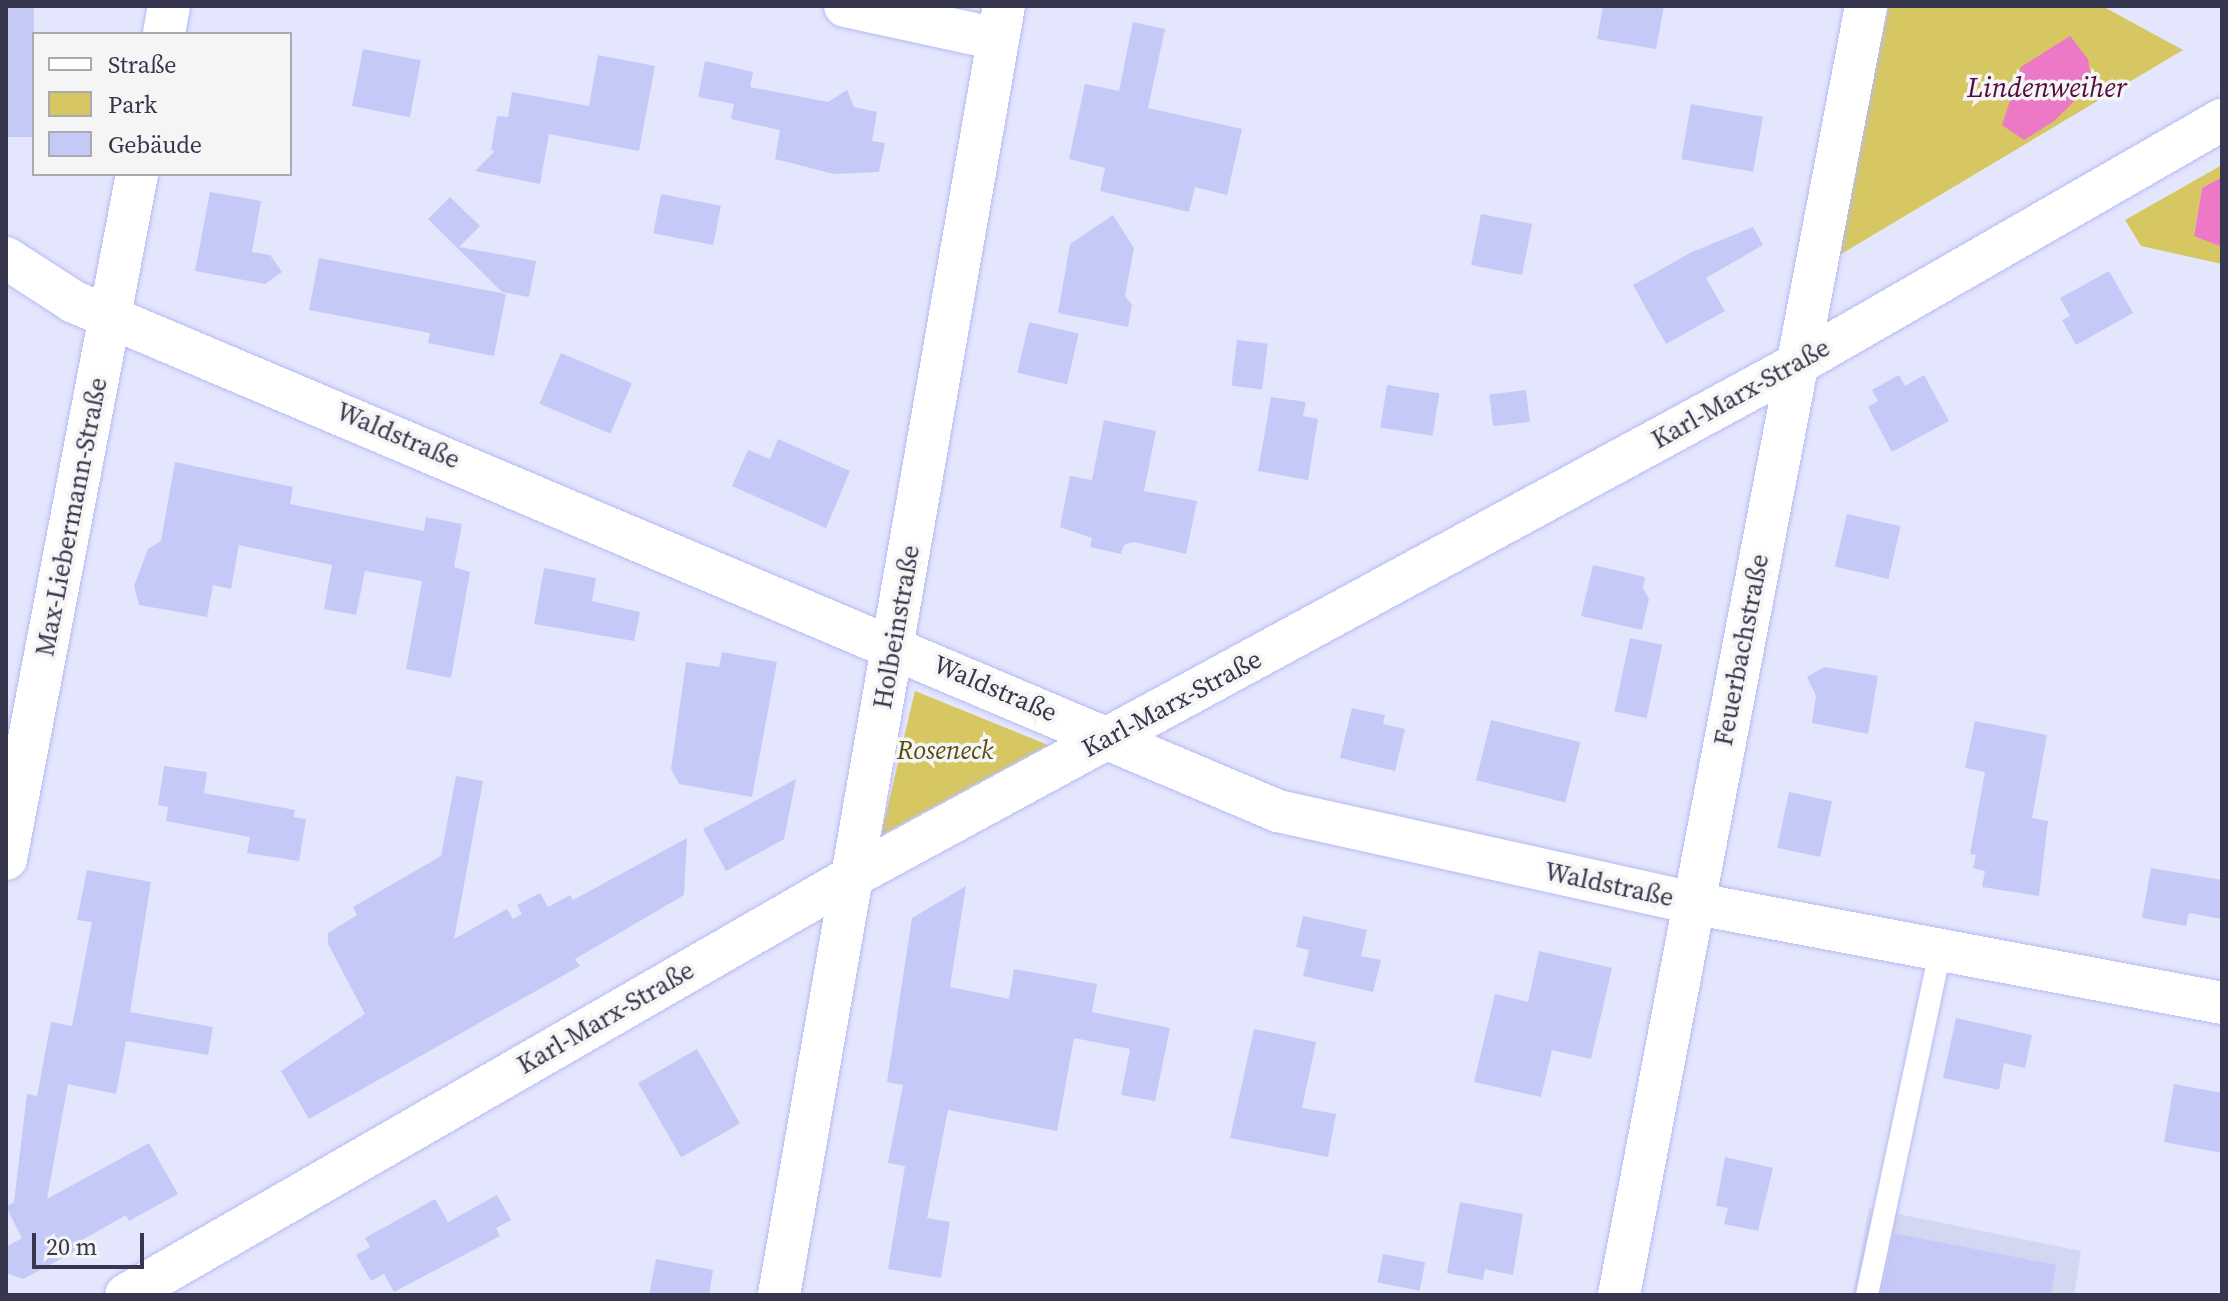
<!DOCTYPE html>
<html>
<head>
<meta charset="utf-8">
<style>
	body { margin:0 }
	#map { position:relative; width:2228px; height:1301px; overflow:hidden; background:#e4e6fe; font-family:"Source Serif 4",serif }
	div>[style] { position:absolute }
	.built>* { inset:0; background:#d4d7f1 }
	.green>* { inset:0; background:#d6c762 }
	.water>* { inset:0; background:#ec78c6 }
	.building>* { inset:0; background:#c5c9f7; transform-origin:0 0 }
	.roads { filter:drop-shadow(0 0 2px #b7bbf3) drop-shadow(0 0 2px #b7bbf3) }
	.service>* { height:22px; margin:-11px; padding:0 11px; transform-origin:11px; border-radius:11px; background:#fff }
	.minor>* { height:42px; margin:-21px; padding:0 21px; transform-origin:21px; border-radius:21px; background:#fff }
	span { translate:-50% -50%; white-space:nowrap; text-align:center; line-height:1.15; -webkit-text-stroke:7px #f5f5f5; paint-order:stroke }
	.street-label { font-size:26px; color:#36374e }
	.park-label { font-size:26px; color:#564d0f; font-style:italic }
	.water-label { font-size:28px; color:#540a41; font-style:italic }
	.frame { position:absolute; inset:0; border:8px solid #36374e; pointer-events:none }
	.legend { position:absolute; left:32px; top:32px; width:260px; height:144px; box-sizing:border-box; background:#f5f5f5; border:2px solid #a9a9b2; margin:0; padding:10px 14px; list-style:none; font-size:24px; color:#36374e }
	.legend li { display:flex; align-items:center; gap:16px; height:40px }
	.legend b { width:40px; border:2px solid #a9a9b2 }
	.scale { position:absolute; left:32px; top:1233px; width:112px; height:36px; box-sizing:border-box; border:4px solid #36374e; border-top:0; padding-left:10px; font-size:24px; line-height:28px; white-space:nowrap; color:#36374e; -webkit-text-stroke:6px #f5f5f5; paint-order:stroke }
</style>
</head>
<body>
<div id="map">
	<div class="built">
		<div style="clip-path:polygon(1869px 1208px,2081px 1251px,2074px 1295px,1853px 1295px)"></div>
	</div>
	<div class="green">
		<div style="clip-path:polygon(1889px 6px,2102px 6px,2183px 50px,1831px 260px)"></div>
		<div style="clip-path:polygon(2222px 165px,2222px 177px,2202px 188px,2194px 235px,2222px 247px,2222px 264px,2141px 246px,2125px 220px)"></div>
		<div style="clip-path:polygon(915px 691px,1048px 745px,881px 835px)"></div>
	</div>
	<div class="water">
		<div style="clip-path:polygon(2070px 36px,2088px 59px,2092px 84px,2054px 121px,2024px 140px,2002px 125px,2021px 67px)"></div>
		<div style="clip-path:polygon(2222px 177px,2222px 247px,2194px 236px,2202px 188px)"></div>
	</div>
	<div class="building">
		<div style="left:6px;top:6px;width:28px;height:131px"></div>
		<div style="clip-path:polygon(1603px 6px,1664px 6px,1656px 49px,1597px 39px)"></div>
		<div style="clip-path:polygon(1133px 22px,1165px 29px,1148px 108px,1242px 129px,1227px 195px,1195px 187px,1189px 212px,1100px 191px,1105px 168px,1069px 159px,1085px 84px,1119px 91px)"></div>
		<div style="left:363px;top:49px;width:59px;height:58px;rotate:11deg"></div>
		<div style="clip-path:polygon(598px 55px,655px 66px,639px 151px,549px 134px,540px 184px,475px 171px,495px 151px,491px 150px,497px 116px,508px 117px,512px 92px,589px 106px)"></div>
		<div style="clip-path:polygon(705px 61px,753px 72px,750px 87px,828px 102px,847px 90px,854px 107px,877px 112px,872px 141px,885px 143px,879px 172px,834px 174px,775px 159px,780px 130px,731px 119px,734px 104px,698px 97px)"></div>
		<div style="left:1691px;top:104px;width:73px;height:56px;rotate:10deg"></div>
		<div style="clip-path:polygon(210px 192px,261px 201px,252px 252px,270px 255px,282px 272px,265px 284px,195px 271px)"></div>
		<div style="left:661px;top:194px;width:61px;height:40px;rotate:11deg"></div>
		<div style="clip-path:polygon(450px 197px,480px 226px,459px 247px,536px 261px,529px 297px,502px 292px,428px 219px)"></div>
		<div style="left:1481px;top:214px;width:52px;height:52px;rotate:11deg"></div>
		<div style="clip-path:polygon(1113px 215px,1134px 248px,1125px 296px,1132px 305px,1128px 327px,1058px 313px,1070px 244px)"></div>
		<div style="clip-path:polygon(1753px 227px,1763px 245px,1706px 278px,1725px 311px,1666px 344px,1633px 285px,1692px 252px)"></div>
		<div style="clip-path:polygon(319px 258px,506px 294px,494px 356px,428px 343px,430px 333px,309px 310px)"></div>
		<div style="clip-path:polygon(2109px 271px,2133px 313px,2076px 345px,2062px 320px,2070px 316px,2060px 298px)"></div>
		<div style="left:1029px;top:322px;width:51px;height:52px;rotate:13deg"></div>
		<div style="left:1237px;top:340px;width:31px;height:46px;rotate:7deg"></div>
		<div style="left:561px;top:353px;width:77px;height:55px;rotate:23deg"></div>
		<div style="clip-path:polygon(1899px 375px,1905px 386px,1924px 375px,1949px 421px,1892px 452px,1868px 407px,1878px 401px,1872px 390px)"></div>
		<div style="left:1387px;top:385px;width:53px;height:43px;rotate:9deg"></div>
		<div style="left:1526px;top:390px;width:32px;height:37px;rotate:83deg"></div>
		<div style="clip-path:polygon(1271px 397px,1306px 402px,1303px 416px,1318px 419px,1308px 480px,1258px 471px)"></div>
		<div style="clip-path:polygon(1104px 420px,1156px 431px,1144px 491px,1197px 501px,1186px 554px,1134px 542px,1124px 545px,1121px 554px,1090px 547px,1092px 538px,1060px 527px,1070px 476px,1092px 480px)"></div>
		<div style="clip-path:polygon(778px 439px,850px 471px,826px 528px,732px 486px,748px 450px,770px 459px)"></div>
		<div style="clip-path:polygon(175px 462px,293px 487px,290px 504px,424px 531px,426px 517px,462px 524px,454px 567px,470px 572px,451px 678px,406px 669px,422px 581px,365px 571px,356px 615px,324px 609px,332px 565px,239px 545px,231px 589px,213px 585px,207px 617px,139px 605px,134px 586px,148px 549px,161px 541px)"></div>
		<div style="left:1847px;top:514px;width:55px;height:54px;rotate:13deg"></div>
		<div style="clip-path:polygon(1593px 565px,1645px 577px,1643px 588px,1649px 599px,1642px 630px,1581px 616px)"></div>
		<div style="clip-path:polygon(544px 568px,596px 578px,592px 601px,640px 612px,634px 641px,534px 624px)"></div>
		<div style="left:1630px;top:638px;width:33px;height:75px;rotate:12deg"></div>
		<div style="clip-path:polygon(722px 652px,777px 662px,752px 797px,679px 784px,671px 769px,686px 662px,719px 667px)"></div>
		<div style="clip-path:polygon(1824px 667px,1878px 676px,1868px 734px,1812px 723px,1816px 696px,1807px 677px)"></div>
		<div style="clip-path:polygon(1352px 708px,1385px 715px,1383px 724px,1405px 729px,1395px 771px,1340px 758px)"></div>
		<div style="left:1491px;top:720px;width:92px;height:62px;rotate:14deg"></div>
		<div style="clip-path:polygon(1975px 721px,2047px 735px,2032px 818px,2048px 821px,2039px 896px,1982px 887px,1985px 871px,1973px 868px,1976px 855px,1970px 854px,1985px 772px,1965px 768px)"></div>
		<div style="clip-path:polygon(164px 766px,207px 772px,204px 793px,295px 810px,294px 817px,306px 819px,299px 861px,247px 853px,250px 837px,166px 821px,168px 807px,158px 805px)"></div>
		<div style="clip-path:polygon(456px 776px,483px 781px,454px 939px,507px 909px,513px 919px,522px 914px,517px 905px,540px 893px,548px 907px,570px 895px,573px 900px,687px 838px,684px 895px,575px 959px,580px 966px,309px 1119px,281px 1071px,365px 1014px,328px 944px,328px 933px,357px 915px,353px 907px,441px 856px)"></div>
		<div style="clip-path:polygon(796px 779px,784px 839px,726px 871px,703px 829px)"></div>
		<div style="left:1789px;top:792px;width:44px;height:57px;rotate:12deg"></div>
		<div style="clip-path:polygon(2151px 868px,2222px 880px,2222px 919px,2189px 913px,2186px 926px,2142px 918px)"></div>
		<div style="clip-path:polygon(87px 870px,151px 882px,130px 1012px,213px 1027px,208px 1055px,126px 1041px,116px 1094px,68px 1084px,47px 1199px,149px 1143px,178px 1194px,129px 1221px,126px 1215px,75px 1244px,78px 1250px,23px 1279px,6px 1273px,6px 1247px,22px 1238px,6px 1207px,14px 1202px,27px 1094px,37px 1096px,51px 1022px,72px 1026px,92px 922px,77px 920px)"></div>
		<div style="clip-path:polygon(966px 886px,950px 987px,1009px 999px,1014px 969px,1097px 984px,1092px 1012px,1170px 1028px,1155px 1101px,1121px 1095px,1130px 1049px,1074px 1038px,1057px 1131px,948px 1110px,927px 1218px,950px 1222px,941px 1278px,888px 1269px,905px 1166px,888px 1163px,903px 1085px,887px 1082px,912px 918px)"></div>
		<div style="clip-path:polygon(1303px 916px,1367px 930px,1361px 956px,1381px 960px,1373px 992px,1303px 976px,1309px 950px,1296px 947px)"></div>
		<div style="clip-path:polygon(1539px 951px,1612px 968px,1591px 1059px,1552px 1050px,1541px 1097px,1474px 1082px,1495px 994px,1528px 1002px)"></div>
		<div style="clip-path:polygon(1956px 1018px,2032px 1035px,2025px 1068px,2004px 1063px,1999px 1090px,1943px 1078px)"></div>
		<div style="clip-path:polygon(1254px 1029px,1316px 1042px,1302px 1108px,1336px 1114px,1328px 1157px,1230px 1138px)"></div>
		<div style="left:697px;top:1049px;width:86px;height:68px;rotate:60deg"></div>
		<div style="clip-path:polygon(2174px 1084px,2222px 1093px,2222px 1153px,2164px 1142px)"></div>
		<div style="clip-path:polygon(1725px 1157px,1773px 1168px,1758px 1231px,1724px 1224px,1728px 1208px,1716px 1206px)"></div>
		<div style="clip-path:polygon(497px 1195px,511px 1220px,496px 1228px,500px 1236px,394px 1292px,384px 1274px,371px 1281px,356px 1255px,370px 1247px,365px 1238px,435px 1199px,448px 1222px)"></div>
		<div style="clip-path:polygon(1460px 1202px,1523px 1214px,1513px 1275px,1485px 1269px,1483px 1280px,1447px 1273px)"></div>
		<div style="clip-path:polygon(1894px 1233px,2056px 1265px,2051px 1295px,1881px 1295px)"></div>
		<div style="left:1383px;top:1254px;width:43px;height:29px;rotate:11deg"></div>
		<div style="clip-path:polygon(656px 1259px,713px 1270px,709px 1295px,649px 1295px)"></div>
	</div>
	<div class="roads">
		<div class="service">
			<div style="left:1867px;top:1295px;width:355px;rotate:-78deg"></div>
		</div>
		<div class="minor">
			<div style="left:845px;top:6px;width:156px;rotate:12.2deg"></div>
			<div style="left:164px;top:34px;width:28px;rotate:-80deg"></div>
			<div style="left:6px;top:258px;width:81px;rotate:32.9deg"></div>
			<div style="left:74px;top:302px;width:1307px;rotate:22.92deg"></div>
			<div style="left:1278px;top:811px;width:424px;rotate:12.5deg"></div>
			<div style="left:1692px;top:903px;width:539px;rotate:10.68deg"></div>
			<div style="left:6px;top:859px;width:697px;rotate:-79.17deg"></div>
			<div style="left:126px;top:1295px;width:841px;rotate:-29.95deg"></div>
			<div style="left:855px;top:875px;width:1074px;rotate:-28.47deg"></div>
			<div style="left:1799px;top:363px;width:488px;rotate:-29.9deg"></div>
			<div style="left:779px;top:1295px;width:1308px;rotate:-80.1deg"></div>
			<div style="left:1619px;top:1295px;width:1312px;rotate:-79.15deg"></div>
		</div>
	</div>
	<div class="street-label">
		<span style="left:1741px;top:394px;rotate:-29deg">Karl-Marx-Straße</span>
		<span style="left:398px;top:436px;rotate:23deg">Waldstraße</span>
		<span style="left:72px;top:517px;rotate:-79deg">Max-Liebermann-Straße</span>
		<span style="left:897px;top:627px;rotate:-80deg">Holbeinstraße</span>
		<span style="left:1742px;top:650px;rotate:-79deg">Feuerbachstraße</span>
		<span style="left:995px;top:689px;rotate:23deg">Waldstraße</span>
		<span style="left:1172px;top:704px;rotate:-28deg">Karl-Marx-Straße</span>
		<span style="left:1609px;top:885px;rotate:12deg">Waldstraße</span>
		<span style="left:606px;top:1018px;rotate:-30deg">Karl-Marx-Straße</span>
	</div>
	<div class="park-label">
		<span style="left:945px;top:751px">Roseneck</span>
	</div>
	<div class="water-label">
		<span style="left:2047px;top:87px">Lindenweiher</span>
	</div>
	<div class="frame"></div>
	<ul class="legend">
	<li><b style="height:10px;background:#fff"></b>Straße</li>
	<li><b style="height:22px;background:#d6c762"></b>Park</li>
	<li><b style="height:22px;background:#c5c9f7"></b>Gebäude</li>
	</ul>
	<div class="scale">20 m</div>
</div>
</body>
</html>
